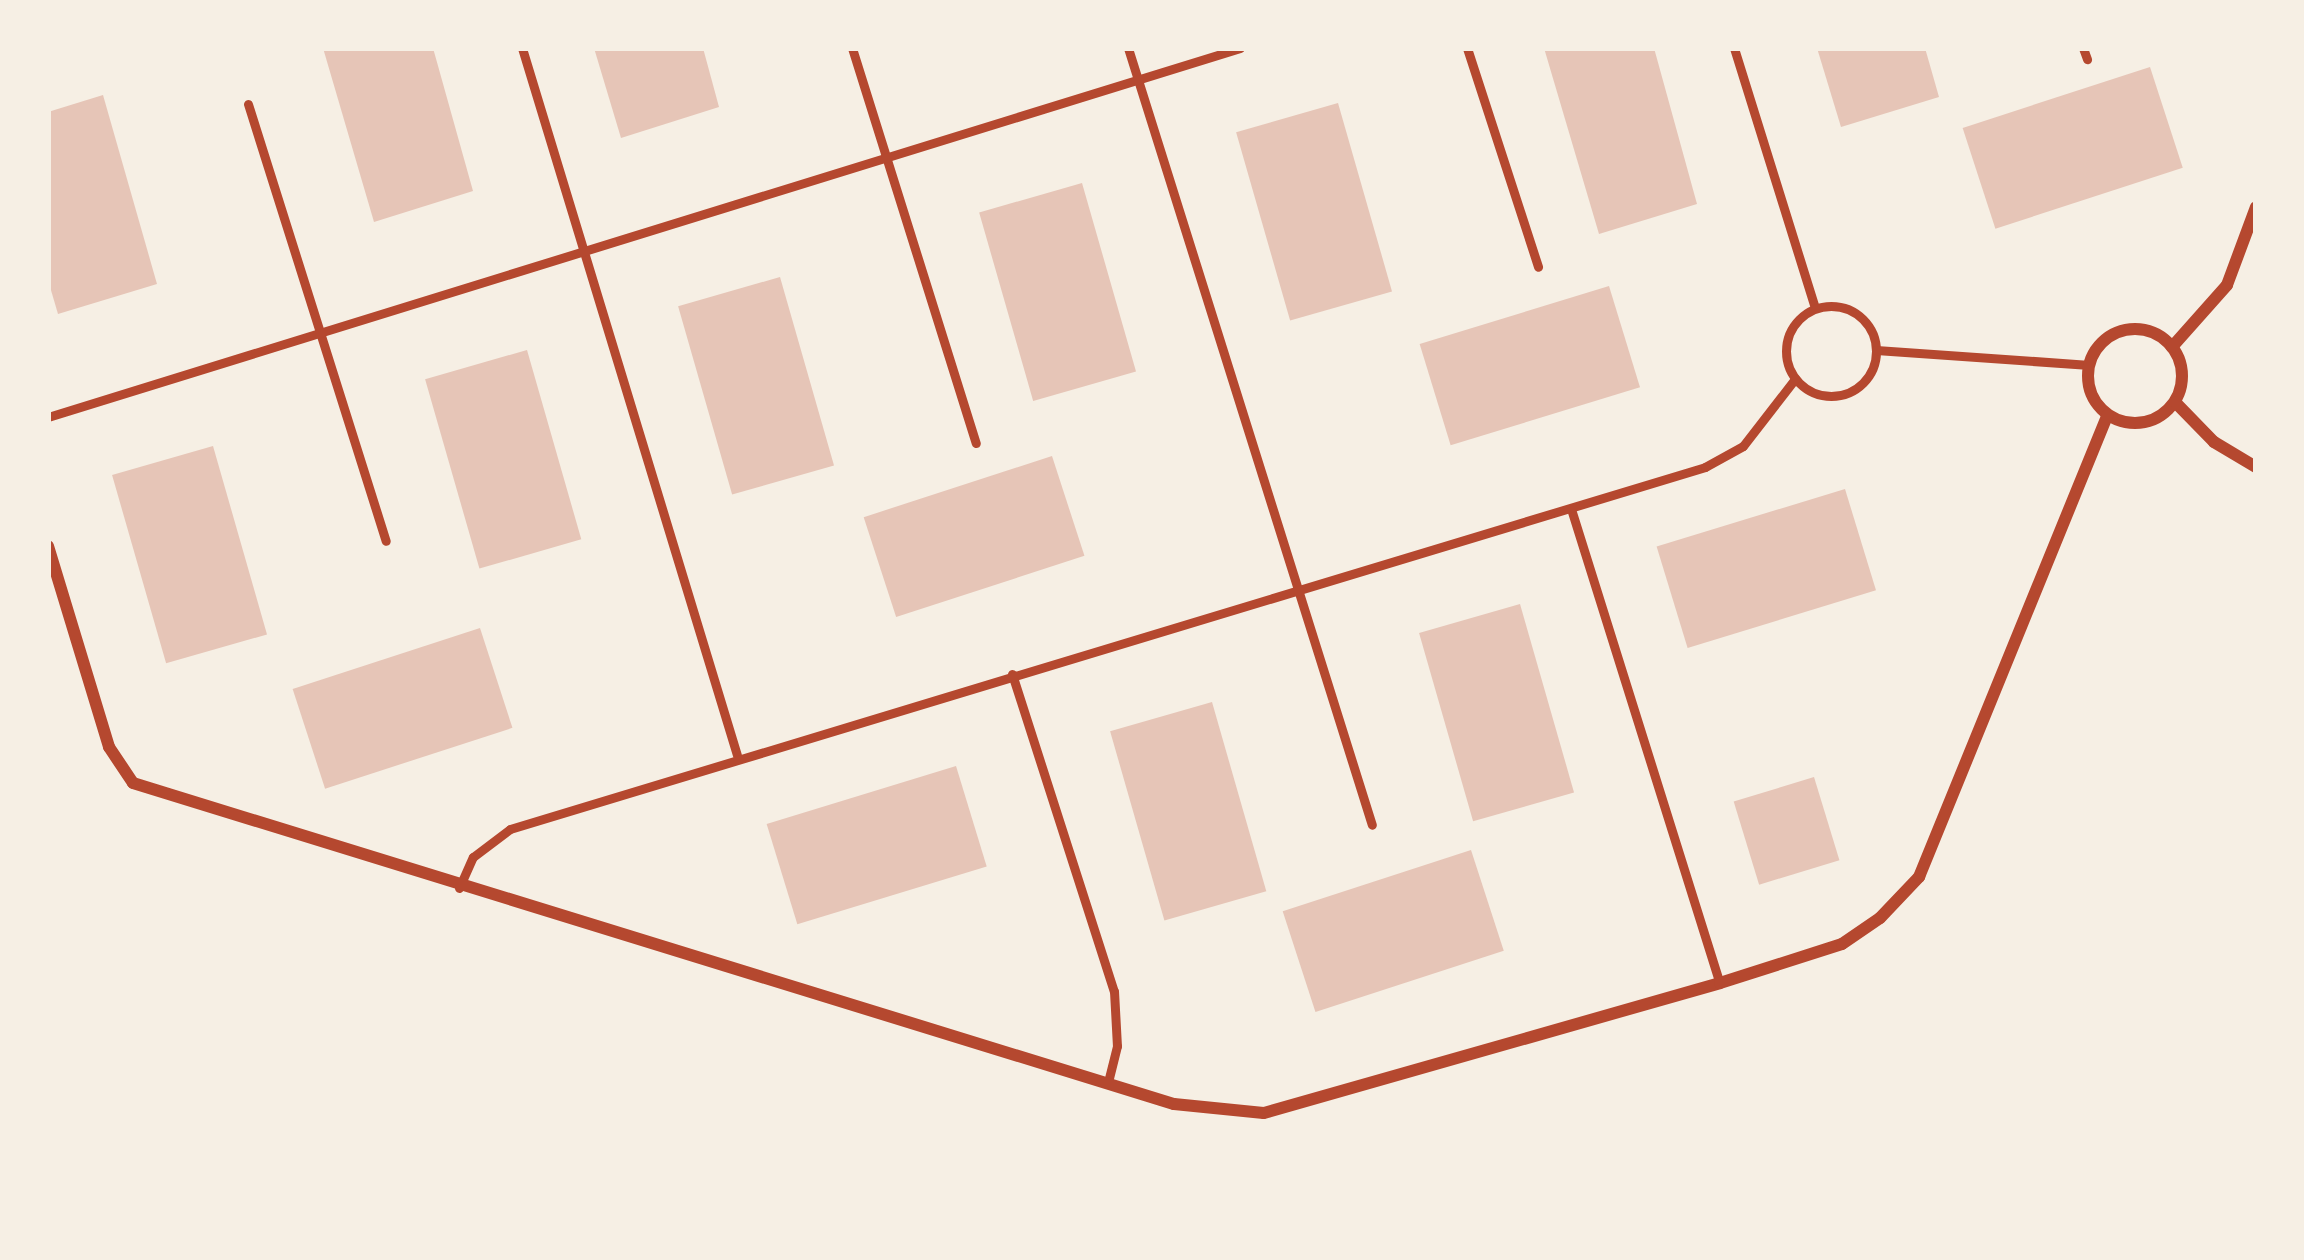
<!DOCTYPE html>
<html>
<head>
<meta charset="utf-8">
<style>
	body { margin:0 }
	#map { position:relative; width:2304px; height:1260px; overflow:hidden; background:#f6efe4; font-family:"Nunito Sans",sans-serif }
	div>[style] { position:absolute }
	.building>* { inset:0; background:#e6c5b7; transform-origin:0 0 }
	.service>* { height:9px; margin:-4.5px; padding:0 4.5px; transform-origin:4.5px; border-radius:4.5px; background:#b5482f }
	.service>.ring { margin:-4.5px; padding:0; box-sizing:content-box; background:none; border:9px solid #b5482f; border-radius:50% }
	.minor>* { height:12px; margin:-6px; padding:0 6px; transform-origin:6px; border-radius:6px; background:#b5482f }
	.minor>.ring { margin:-6px; padding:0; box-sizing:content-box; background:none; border:12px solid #b5482f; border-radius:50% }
	span { translate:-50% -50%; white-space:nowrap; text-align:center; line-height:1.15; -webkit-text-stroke:9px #f6efe4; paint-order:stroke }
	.frame { position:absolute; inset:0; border:51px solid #f6efe4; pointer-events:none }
</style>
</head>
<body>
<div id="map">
	<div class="building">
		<div style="clip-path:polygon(323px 48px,433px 48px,473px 191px,374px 222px)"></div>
		<div style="clip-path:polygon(594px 48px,703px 48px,719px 107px,621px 138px)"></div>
		<div style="clip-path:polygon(1544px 48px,1654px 48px,1697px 204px,1599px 234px)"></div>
		<div style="clip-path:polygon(1817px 48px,1925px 48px,1939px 97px,1841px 127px)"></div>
		<div style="left:2150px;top:67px;width:106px;height:197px;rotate:72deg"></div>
		<div style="clip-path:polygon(103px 95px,157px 284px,58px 314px,48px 280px,48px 112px)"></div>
		<div style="left:1338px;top:103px;width:196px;height:106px;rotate:74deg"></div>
		<div style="left:1082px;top:183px;width:196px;height:107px;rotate:74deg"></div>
		<div style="left:780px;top:277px;width:196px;height:106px;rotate:74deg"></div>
		<div style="left:1609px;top:286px;width:106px;height:198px;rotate:73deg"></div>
		<div style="left:527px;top:350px;width:197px;height:106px;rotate:74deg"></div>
		<div style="left:213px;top:446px;width:196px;height:105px;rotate:74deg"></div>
		<div style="left:1052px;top:456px;width:105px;height:198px;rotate:72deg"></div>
		<div style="left:1845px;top:489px;width:106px;height:197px;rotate:73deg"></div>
		<div style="left:1520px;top:604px;width:196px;height:105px;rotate:74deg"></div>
		<div style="left:480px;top:628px;width:105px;height:197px;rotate:72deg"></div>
		<div style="left:1212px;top:702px;width:197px;height:106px;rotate:74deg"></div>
		<div style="left:956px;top:766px;width:105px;height:198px;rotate:73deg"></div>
		<div style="left:1814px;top:777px;width:87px;height:84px;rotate:73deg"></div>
		<div style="left:1471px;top:850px;width:106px;height:198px;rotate:72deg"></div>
	</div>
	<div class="service">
		<div style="left:522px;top:48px;width:739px;rotate:73.09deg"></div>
		<div style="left:852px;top:48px;width:414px;rotate:72.6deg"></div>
		<div style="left:1128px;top:48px;width:814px;rotate:72.57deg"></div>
		<div style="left:1467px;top:48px;width:230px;rotate:72deg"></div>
		<div style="left:1734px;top:48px;width:272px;rotate:72.7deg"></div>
		<div style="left:2083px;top:48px;width:12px;rotate:70deg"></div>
		<div style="left:248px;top:104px;width:458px;rotate:72.5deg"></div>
		<div class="ring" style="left:1786px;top:306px;width:81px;height:81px"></div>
		<div style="left:1876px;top:350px;width:214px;rotate:4deg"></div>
		<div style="left:48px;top:417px;width:1248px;rotate:-17.2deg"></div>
		<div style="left:1572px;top:512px;width:494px;rotate:72.6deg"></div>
		<div style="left:1012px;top:674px;width:333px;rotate:72.2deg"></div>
		<div style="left:1114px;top:991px;width:55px;rotate:86.9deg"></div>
		<div style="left:1117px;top:1046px;width:38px;rotate:104deg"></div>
		<div style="left:459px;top:888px;width:34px;rotate:-66deg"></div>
		<div style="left:473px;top:857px;width:46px;rotate:-37.1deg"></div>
		<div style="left:510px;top:829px;width:1249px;rotate:-16.85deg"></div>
		<div style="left:1705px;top:467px;width:43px;rotate:-28.9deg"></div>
		<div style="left:1743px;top:446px;width:85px;rotate:-52.2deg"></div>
	</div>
	<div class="minor">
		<div class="ring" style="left:2088px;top:329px;width:82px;height:82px"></div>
		<div style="left:2172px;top:347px;width:83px;rotate:-48.4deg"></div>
		<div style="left:2227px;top:285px;width:83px;rotate:-69.6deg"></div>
		<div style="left:2175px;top:402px;width:56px;rotate:45.7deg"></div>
		<div style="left:2214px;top:442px;width:49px;rotate:30.8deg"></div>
		<div style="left:48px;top:546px;width:210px;rotate:73.1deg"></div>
		<div style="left:109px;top:747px;width:43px;rotate:56.3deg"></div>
		<div style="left:133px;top:783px;width:1089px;rotate:17.14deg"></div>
		<div style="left:1174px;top:1104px;width:90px;rotate:5.7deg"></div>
		<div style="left:1264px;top:1113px;width:474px;rotate:-15.9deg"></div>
		<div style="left:1720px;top:983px;width:128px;rotate:-17.7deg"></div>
		<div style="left:1842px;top:944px;width:46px;rotate:-34.4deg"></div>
		<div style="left:1880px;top:918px;width:57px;rotate:-46.4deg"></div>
		<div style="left:1919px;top:877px;width:499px;rotate:-67.8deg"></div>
	</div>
	<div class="frame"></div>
</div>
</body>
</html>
